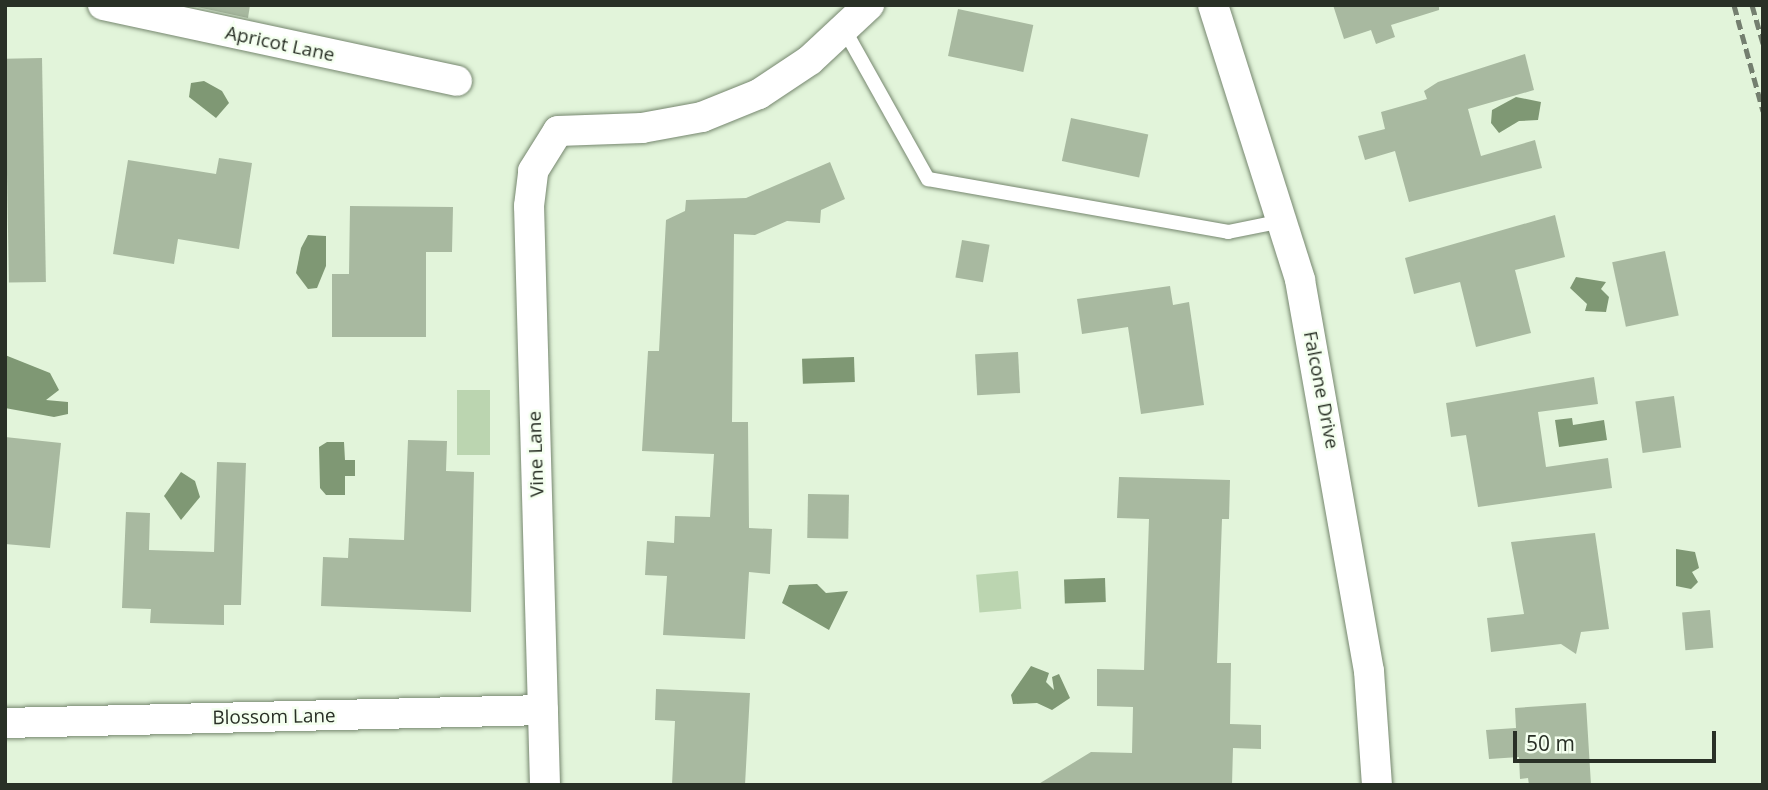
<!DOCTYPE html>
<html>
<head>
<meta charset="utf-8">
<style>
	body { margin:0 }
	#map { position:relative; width:1768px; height:790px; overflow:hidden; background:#e2f4da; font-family:"Open Sans",sans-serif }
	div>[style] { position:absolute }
	.green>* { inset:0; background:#bbd5b0; transform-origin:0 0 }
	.water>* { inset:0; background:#7f9874; transform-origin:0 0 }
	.building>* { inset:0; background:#a8b9a0; transform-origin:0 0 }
	.roads { filter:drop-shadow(0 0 2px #76876f) drop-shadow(0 0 2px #76876f) }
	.service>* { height:14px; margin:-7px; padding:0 7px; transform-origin:7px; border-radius:7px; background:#fff }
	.minor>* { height:30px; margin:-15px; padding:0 15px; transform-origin:15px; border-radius:15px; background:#fff }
	.rail>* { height:5px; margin-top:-2.5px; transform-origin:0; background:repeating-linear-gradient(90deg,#747f6f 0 10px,transparent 0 15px) }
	span { translate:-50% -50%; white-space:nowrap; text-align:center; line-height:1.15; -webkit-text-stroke:5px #f4ffef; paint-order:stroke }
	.street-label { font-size:19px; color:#293026 }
	.frame { position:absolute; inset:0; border:7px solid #293026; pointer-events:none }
	.scale { position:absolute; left:1513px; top:731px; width:203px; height:32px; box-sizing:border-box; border:4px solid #293026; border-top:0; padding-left:9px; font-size:21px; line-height:24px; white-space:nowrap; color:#293026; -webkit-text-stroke:5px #f4ffef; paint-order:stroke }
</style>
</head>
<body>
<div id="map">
	<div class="green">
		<div style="left:457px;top:390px;width:33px;height:65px"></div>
		<div style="left:1018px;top:571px;width:38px;height:42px;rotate:85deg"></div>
	</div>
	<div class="water">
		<div style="clip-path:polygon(204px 81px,222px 91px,229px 103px,216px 118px,189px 97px,191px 83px)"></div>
		<div style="clip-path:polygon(1516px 97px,1541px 102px,1538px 120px,1519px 121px,1499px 133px,1491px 123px,1492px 110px)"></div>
		<div style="clip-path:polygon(326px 236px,326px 266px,317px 288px,308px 289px,296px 273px,301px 248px,308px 235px)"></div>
		<div style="clip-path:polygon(1576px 277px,1606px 282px,1601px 289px,1609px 297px,1606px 312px,1585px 311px,1587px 304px,1570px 288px)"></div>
		<div style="clip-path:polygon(5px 355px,50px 373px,59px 390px,46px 400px,68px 402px,68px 414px,54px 417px,5px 408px)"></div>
		<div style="left:854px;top:357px;width:25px;height:52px;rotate:88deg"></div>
		<div style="clip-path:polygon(1572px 418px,1573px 425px,1604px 420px,1607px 440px,1559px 447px,1555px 420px)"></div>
		<div style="clip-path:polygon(327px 442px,344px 442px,345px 460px,355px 460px,355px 476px,345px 476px,345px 495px,326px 495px,320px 488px,319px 447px)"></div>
		<div style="clip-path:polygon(181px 472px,195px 481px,200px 497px,181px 520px,164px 496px)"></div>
		<div style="clip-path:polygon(1676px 549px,1695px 552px,1699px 568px,1692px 572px,1698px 582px,1691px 589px,1676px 586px)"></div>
		<div style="left:1105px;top:578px;width:24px;height:41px;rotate:88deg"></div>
		<div style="clip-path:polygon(817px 584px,826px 593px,848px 591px,829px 630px,782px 603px,789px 585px)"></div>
		<div style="clip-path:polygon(1031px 666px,1049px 673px,1046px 682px,1054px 690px,1052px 677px,1059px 674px,1070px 698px,1052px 710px,1037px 703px,1013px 704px,1011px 695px)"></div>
	</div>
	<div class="building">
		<div style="clip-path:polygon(188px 5px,250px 5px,248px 18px)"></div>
		<div style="clip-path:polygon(1333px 5px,1439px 5px,1439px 10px,1391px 25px,1395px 37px,1376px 44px,1371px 30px,1344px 39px)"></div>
		<div style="left:958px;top:9px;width:77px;height:48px;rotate:12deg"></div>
		<div style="clip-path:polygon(1525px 54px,1534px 90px,1468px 109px,1481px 156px,1535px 140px,1542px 168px,1409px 202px,1395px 151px,1365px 160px,1358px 136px,1385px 129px,1381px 112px,1427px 99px,1424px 91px,1438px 82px)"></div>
		<div style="left:42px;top:58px;width:224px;height:37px;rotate:89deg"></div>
		<div style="left:1071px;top:118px;width:79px;height:44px;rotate:12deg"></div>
		<div style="clip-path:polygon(219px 158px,252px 163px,239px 249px,178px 239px,174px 264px,113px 254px,128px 160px,216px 174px)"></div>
		<div style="clip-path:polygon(830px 162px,845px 199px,821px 210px,820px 223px,787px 221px,755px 235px,734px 234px,732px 422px,748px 422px,749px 528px,772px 529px,770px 574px,749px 572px,745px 639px,663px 635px,667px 576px,645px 575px,647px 541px,674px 543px,675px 516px,710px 517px,714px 454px,642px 451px,648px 351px,659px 351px,666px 220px,685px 211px,686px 200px,746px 198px)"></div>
		<div style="clip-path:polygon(350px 206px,453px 207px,452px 252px,426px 252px,426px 337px,332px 337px,332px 274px,349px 274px)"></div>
		<div style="clip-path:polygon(1555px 215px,1565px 257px,1515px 270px,1531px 333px,1476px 347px,1460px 282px,1414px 294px,1405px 258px)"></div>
		<div style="left:962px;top:240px;width:28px;height:38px;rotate:10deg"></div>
		<div style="left:1665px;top:251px;width:66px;height:54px;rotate:78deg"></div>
		<div style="clip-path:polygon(1170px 286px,1173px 305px,1189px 302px,1204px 405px,1141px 414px,1128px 327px,1082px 334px,1077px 299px)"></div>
		<div style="left:1018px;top:352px;width:41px;height:43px;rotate:87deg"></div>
		<div style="clip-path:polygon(1594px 377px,1598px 404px,1538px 412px,1546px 467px,1608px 458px,1612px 488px,1478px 507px,1466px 435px,1451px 437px,1446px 403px)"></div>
		<div style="left:1674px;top:396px;width:52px;height:39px;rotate:82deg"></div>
		<div style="clip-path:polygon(5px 437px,61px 443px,50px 548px,5px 544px)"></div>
		<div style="clip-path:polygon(408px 440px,447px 441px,446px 471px,474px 472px,471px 612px,321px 606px,323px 557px,348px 558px,349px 538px,404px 540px)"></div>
		<div style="clip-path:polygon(217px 462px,246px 463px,241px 605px,224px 605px,224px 625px,150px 623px,151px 609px,122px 608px,126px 512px,150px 513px,149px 550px,214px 552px)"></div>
		<div style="clip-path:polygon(1119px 477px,1230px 480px,1229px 519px,1222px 519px,1217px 663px,1231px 663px,1230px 724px,1261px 725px,1261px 749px,1233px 748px,1232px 785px,1037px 785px,1091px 752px,1132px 753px,1133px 707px,1097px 706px,1097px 669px,1144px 670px,1149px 519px,1117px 518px)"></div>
		<div style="left:808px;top:494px;width:41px;height:44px;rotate:1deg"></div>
		<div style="clip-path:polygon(1595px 533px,1609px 629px,1581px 632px,1576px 654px,1561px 644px,1491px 652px,1487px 618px,1524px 614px,1511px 542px)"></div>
		<div style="left:1710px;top:610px;width:38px;height:28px;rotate:85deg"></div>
		<div style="clip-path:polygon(656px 689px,750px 693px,745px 785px,672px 785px,675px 721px,655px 720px)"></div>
		<div style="clip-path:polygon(1586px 703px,1591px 785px,1529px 785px,1528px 778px,1520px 779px,1519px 757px,1489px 759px,1486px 730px,1516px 728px,1515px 708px)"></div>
	</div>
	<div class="roads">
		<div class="service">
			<div style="left:844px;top:29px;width:172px;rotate:60.8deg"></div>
			<div style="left:928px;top:179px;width:305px;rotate:10deg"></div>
			<div style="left:1228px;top:232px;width:55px;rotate:-11.5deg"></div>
		</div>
		<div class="minor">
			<div style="left:103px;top:5px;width:362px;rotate:12.1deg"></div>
			<div style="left:1213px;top:5px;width:288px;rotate:72.4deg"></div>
			<div style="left:1300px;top:280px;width:397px;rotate:80deg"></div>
			<div style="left:1369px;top:671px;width:114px;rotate:86deg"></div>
			<div style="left:5px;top:723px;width:538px;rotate:-1.38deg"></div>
			<div style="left:545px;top:785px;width:579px;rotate:-91.58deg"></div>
			<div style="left:529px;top:206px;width:35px;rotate:-83deg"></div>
			<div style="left:533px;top:171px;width:47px;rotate:-58deg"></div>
			<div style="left:558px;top:131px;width:84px;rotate:-2deg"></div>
			<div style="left:642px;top:128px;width:61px;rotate:-10.4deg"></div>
			<div style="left:702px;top:117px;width:61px;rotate:-22deg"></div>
			<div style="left:759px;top:94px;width:61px;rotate:-33.7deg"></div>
			<div style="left:810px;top:60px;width:81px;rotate:-43deg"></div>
		</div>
	</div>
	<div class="rail">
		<div style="left:1734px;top:5px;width:110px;rotate:74.7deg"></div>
		<div style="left:1752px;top:5px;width:40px;rotate:74deg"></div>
	</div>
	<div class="street-label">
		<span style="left:280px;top:44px;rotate:12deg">Apricot Lane</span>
		<span style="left:1321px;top:390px;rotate:79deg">Falcone Drive</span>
		<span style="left:536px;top:454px;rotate:-92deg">Vine Lane</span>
		<span style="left:274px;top:717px;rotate:-1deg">Blossom Lane</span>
	</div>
	<div class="frame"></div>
	<div class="scale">50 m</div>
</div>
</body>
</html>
